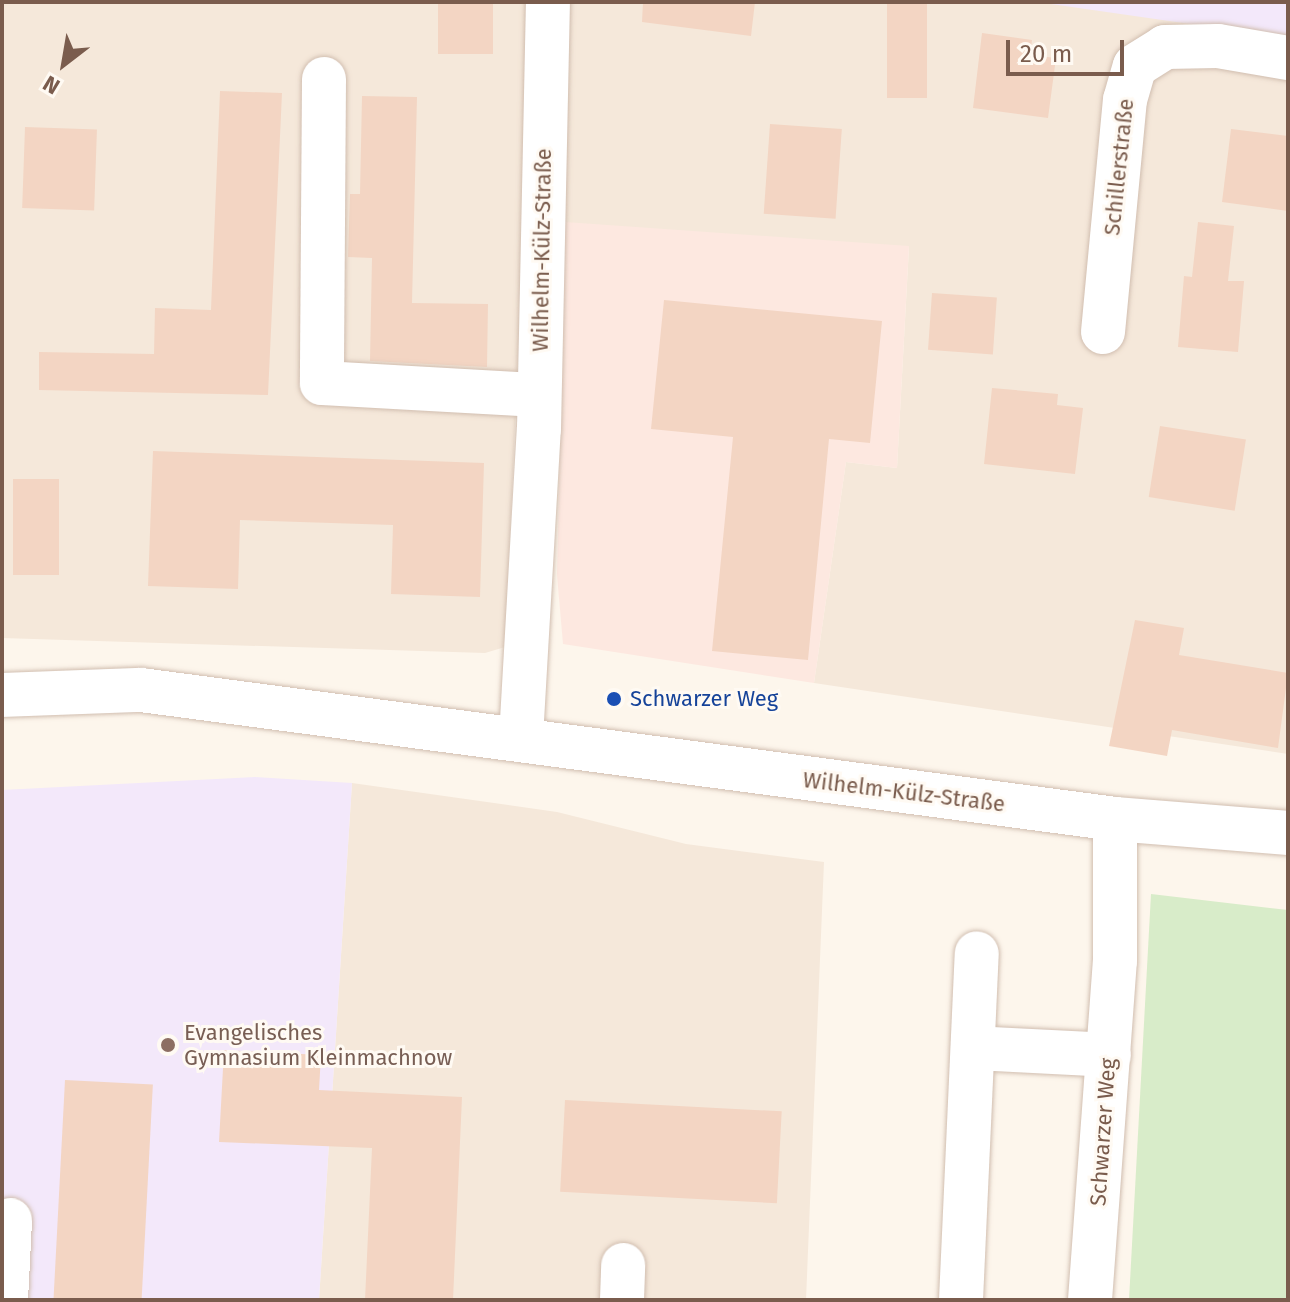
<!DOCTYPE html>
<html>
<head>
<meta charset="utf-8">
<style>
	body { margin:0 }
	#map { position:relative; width:1290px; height:1302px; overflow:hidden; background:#fdf6ec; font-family:"Fira Sans",sans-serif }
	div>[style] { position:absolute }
	.residential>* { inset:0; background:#f5e8da }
	.commercial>* { inset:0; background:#fde8e0 }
	.education>* { inset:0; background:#f3e8fa }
	.green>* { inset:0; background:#d8ecc9 }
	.building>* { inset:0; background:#f3d5c3; transform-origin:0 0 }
	.roads { filter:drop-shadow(0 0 2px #d1beb0) drop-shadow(0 0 2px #d1beb0) }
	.minor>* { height:44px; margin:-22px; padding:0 22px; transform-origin:22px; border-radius:22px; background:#fff }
	.dots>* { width:22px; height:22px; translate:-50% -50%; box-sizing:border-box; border:4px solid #fffaf3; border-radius:50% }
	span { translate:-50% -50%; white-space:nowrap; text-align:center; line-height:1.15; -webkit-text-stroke:6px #fffaf3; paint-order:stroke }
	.street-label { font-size:22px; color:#7a5c4d }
	.transit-label { font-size:22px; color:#164399 }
	.left { translate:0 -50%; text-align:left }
	.education-label { font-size:22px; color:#785e54 }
	.frame { position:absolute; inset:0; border:4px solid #7a5c4d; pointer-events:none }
	.north { position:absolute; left:24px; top:24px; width:80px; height:80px; -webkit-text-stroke:6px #fffaf3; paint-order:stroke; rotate:211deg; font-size:22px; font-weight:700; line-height:32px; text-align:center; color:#7a5c4d }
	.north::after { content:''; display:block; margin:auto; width:28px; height:36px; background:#7a5c4d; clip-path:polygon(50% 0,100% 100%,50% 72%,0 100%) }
	.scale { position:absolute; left:1006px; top:40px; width:118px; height:36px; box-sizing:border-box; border:4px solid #7a5c4d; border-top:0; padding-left:10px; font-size:24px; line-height:28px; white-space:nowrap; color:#7a5c4d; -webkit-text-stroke:6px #fffaf3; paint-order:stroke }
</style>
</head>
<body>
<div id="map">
	<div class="residential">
		<div style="clip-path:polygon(2px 2px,1288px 2px,1288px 754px,814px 683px,846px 462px,897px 468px,909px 247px,524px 222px,505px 647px,485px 653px,2px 638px)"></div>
		<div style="clip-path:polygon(352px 783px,557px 812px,686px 844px,824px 862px,806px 1300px,319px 1300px)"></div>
	</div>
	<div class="commercial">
		<div style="clip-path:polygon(565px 222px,909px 246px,897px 468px,846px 462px,814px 683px,563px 644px,557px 575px)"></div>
	</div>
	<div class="education">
		<div style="clip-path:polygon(1037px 2px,1288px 2px,1288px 38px)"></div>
		<div style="clip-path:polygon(255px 777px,352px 783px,319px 1300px,2px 1300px,2px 790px)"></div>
	</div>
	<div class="green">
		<div style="clip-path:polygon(1151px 894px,1288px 910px,1288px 1300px,1129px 1300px)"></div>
	</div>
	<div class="building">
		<div style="left:438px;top:2px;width:55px;height:52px"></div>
		<div style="clip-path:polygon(643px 2px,755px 2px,751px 36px,642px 22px)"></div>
		<div style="left:887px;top:2px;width:40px;height:96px"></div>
		<div style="clip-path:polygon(982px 33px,1032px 40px,1030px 55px,1056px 58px,1048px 118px,973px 108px)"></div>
		<div style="clip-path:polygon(220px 91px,282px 93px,268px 395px,39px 390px,39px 352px,154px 354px,155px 308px,211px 310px)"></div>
		<div style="clip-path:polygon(362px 96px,417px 97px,412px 303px,488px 304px,487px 367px,370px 361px,372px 258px,348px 257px,350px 194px,360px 194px)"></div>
		<div style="left:770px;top:124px;width:72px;height:90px;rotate:4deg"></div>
		<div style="left:25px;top:127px;width:72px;height:81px;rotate:2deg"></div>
		<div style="clip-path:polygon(1231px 129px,1288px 136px,1288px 211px,1222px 202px)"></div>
		<div style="clip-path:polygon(1198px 222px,1234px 226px,1228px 281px,1244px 281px,1238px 352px,1178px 347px,1184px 276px,1192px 277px)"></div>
		<div style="left:932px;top:293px;width:65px;height:57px;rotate:4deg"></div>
		<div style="clip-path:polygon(664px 300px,882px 321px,870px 443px,829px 439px,808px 660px,712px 651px,733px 437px,651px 429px)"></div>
		<div style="clip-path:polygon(992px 388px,1058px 394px,1057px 405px,1083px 408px,1075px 474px,984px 464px)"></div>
		<div style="left:1160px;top:426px;width:87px;height:72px;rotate:9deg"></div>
		<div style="clip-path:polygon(153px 451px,484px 463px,480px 597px,391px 594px,393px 525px,240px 520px,238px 589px,148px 586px)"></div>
		<div style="left:13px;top:479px;width:46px;height:96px"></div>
		<div style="clip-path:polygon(1135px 620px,1184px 628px,1179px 655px,1288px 673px,1278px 748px,1172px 730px,1167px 756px,1109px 746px)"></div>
		<div style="clip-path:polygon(224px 1050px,321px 1055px,319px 1090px,462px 1097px,453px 1300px,365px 1300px,372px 1148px,219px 1142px)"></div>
		<div style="left:65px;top:1080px;width:88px;height:220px;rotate:3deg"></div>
		<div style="left:565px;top:1100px;width:217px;height:92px;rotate:3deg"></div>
	</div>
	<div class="roads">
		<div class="minor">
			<div style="left:324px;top:79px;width:304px;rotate:90.4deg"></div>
			<div style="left:322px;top:383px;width:217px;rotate:3.2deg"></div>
			<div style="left:1103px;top:332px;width:233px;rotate:-84.6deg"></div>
			<div style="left:1125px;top:100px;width:35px;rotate:-74deg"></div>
			<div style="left:1135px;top:66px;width:36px;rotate:-32deg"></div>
			<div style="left:1165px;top:47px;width:53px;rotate:-1.1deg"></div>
			<div style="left:1218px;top:46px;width:71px;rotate:9.7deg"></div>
			<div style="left:2px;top:695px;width:139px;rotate:-2.1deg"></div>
			<div style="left:141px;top:690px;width:983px;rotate:7.54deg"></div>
			<div style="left:1115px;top:819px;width:174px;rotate:4.6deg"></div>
			<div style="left:521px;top:738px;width:310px;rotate:-86.7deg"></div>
			<div style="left:539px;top:429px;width:427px;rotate:-88.8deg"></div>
			<div style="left:973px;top:1048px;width:136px;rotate:2.9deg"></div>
			<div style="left:6px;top:1300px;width:80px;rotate:-87.1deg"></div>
			<div style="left:622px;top:1300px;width:35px;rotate:-88deg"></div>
			<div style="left:961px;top:1300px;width:347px;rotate:-87.4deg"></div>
			<div style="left:1090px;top:1300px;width:340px;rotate:-85.8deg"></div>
			<div style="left:1115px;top:961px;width:142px;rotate:-90deg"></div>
		</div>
	</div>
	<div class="dots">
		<div style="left:614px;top:699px;background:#1a4fb4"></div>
		<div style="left:168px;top:1045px;background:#8d6e63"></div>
	</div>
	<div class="street-label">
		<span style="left:1119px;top:167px;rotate:-84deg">Schillerstraße</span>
		<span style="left:542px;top:250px;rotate:-89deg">Wilhelm-Külz-Straße</span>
		<span style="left:904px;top:792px;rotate:7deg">Wilhelm-Külz-Straße</span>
		<span style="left:1103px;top:1132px;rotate:-86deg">Schwarzer Weg</span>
	</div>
	<div class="transit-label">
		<span class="left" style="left:630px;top:699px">Schwarzer Weg</span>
	</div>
	<div class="education-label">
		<span class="left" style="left:184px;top:1045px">Evangelisches<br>Gymnasium Kleinmachnow</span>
	</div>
	<div class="frame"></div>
	<div class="north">N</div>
	<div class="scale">20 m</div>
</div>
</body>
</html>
